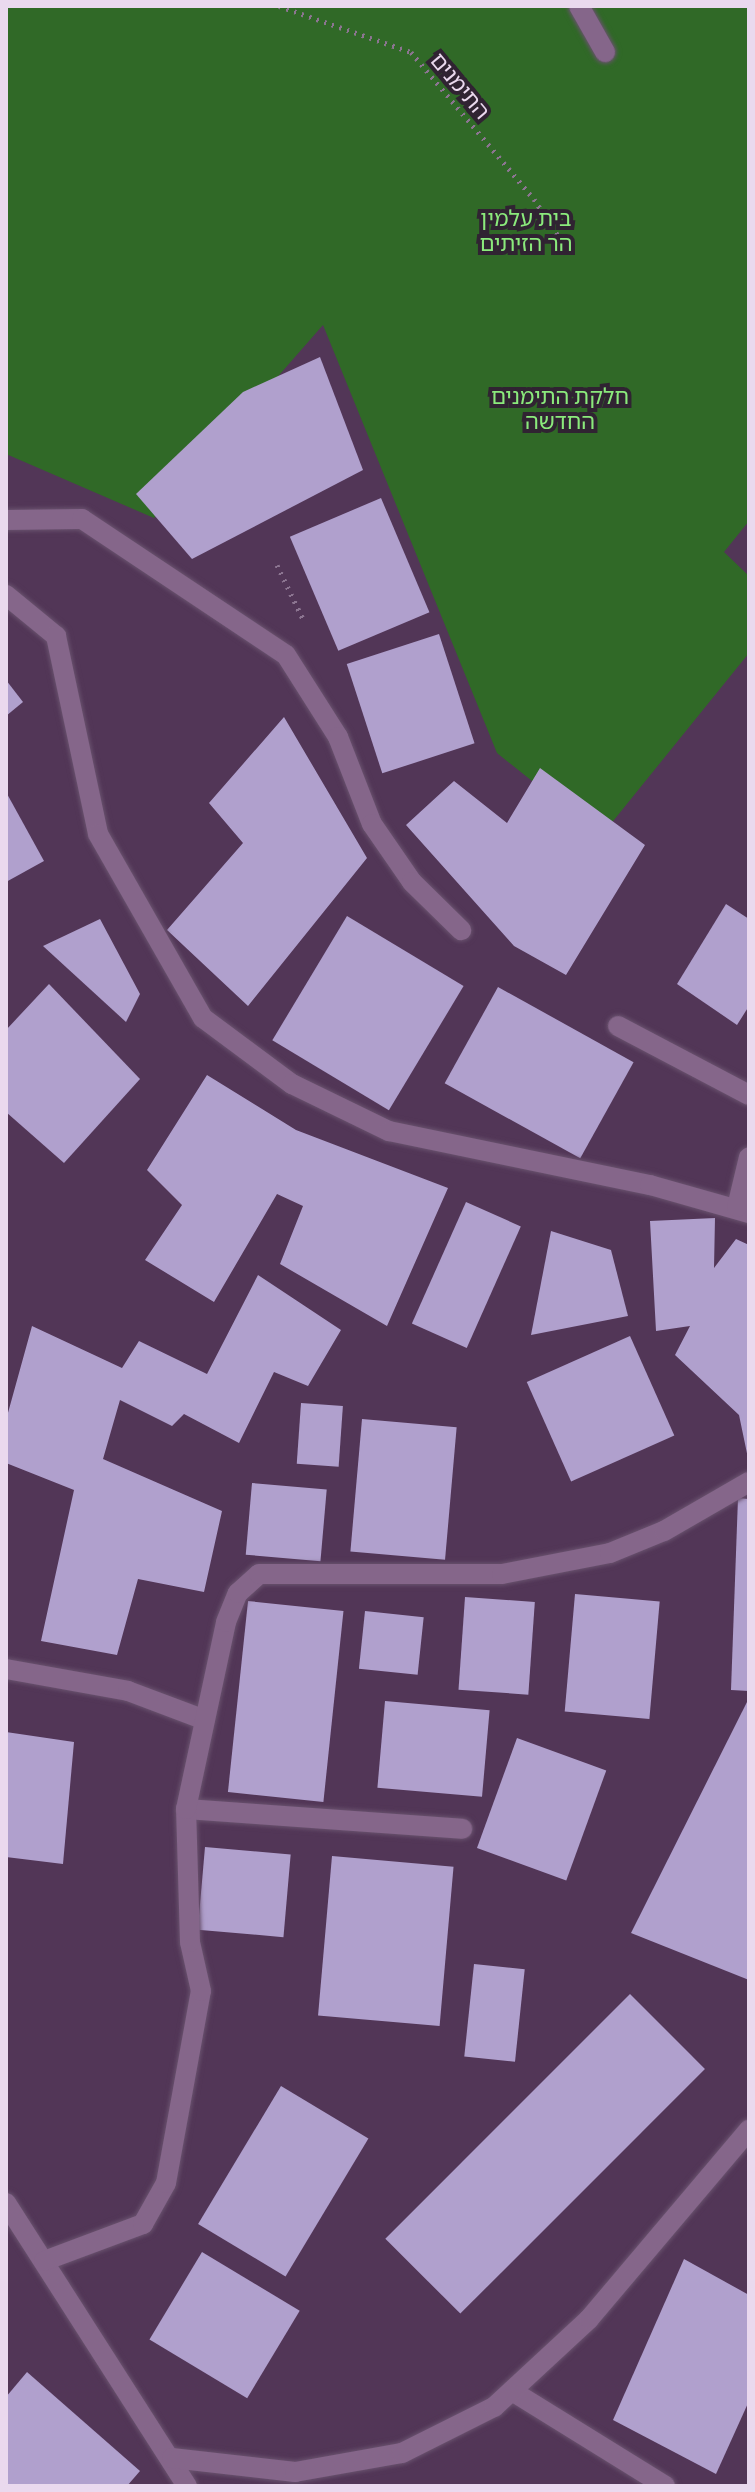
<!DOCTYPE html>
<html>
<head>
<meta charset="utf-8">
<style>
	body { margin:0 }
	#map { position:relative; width:755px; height:2492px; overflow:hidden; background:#523657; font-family:Signika,"Noto Sans Hebrew",sans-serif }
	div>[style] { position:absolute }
	.green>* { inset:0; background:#306927 }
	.building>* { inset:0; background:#b0a0cd; transform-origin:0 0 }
	.path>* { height:5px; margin-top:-2.5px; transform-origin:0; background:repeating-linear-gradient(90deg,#8c7591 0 2px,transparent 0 8px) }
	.roads { filter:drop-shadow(0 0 2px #69526e) drop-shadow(0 0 2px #69526e) }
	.minor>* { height:20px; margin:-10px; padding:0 10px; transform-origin:10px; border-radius:10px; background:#85668a }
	span { translate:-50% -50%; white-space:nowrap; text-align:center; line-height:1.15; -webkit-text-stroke:8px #302332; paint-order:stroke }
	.street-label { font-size:22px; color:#ead9ee }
	.park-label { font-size:22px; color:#8bea7c }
	.frame { position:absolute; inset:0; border:8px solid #ead9ee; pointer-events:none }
</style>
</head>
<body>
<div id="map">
	<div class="green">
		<div style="clip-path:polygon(6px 6px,749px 7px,749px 521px,724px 552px,749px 576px,749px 653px,601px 836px,497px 753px,323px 325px,154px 518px,6px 454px)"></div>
	</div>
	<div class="building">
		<div style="clip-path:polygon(320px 357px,363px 470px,192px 559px,136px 494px,243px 392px)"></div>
		<div style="left:381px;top:498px;width:124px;height:99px;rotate:67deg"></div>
		<div style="left:439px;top:634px;width:115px;height:97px;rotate:72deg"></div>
		<div style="clip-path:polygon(6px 680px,23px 702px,6px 716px)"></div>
		<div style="clip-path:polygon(284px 717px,367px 858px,248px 1006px,167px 930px,243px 843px,209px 803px)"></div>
		<div style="clip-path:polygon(540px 768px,645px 845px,566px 975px,514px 946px,406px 825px,454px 781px,507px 823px)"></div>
		<div style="clip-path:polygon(6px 792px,44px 861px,6px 882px)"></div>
		<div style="clip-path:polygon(726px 904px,749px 919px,749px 1006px,737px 1025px,677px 984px)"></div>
		<div style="left:347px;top:916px;width:136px;height:145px;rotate:31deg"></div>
		<div style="clip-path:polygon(100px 919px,140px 994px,126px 1022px,43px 946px)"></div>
		<div style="clip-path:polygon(49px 984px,140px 1079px,64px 1163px,6px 1112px,6px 1030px)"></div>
		<div style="left:498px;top:987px;width:155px;height:110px;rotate:29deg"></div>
		<div style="clip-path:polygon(207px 1075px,296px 1130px,448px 1188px,387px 1326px,280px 1264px,303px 1206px,277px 1194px,214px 1302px,145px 1260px,182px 1205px,147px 1170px)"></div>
		<div style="left:466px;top:1202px;width:60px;height:133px;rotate:24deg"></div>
		<div style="clip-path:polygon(715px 1218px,714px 1268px,736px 1239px,749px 1245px,749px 1463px,739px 1415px,675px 1355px,690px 1326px,656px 1331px,650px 1221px)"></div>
		<div style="clip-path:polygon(551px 1231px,611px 1250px,628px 1316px,531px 1335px)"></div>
		<div style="clip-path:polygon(258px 1275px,341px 1330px,308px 1386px,274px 1372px,239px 1443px,184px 1414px,172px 1426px,120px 1400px,103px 1459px,222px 1511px,204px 1592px,138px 1579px,117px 1655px,41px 1641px,74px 1490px,6px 1463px,6px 1420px,32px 1326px,122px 1368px,139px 1341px,207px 1374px)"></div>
		<div style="left:630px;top:1336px;width:109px;height:113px;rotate:66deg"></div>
		<div style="left:301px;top:1403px;width:42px;height:61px;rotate:4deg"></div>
		<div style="left:362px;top:1419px;width:95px;height:133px;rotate:5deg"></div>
		<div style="left:252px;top:1483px;width:75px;height:72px;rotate:5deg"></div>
		<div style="clip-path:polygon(738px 1498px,749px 1499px,749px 1691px,731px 1690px)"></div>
		<div style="left:575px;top:1594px;width:85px;height:118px;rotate:5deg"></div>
		<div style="left:465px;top:1597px;width:70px;height:93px;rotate:4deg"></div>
		<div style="left:248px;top:1601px;width:96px;height:192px;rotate:6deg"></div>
		<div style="left:365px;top:1611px;width:59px;height:58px;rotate:6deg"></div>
		<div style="clip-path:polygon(749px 1698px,749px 1980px,631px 1933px)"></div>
		<div style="left:385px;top:1701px;width:105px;height:87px;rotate:5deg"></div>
		<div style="clip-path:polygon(6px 1732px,74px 1742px,63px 1864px,6px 1857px)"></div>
		<div style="left:517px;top:1738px;width:95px;height:117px;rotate:20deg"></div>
		<div style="left:205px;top:1847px;width:86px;height:83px;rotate:5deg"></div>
		<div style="left:332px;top:1856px;width:122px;height:160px;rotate:5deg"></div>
		<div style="left:474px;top:1964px;width:51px;height:93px;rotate:6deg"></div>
		<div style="left:630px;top:1994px;width:106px;height:346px;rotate:45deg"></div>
		<div style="left:281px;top:2086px;width:102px;height:161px;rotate:31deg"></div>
		<div style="left:202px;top:2252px;width:114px;height:102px;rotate:31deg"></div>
		<div style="clip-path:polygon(684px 2259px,749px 2295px,749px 2401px,716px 2474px,613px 2420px)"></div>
		<div style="clip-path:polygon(27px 2372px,140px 2471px,127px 2486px,6px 2486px,6px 2397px)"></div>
	</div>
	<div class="path">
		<div style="left:279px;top:6px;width:140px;rotate:19.2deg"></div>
		<div style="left:411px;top:52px;width:192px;rotate:50.1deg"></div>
		<div style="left:534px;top:199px;width:62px;rotate:56.8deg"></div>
		<div style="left:277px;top:565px;width:62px;rotate:64.3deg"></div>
	</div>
	<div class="roads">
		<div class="minor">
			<div style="left:579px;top:6px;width:53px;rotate:60.5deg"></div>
			<div style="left:6px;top:520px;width:76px;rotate:-0.8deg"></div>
			<div style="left:82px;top:519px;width:245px;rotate:33.7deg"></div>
			<div style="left:286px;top:655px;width:97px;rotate:57.6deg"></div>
			<div style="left:338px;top:737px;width:93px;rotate:68.7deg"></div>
			<div style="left:372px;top:824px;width:70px;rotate:55.4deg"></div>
			<div style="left:412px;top:882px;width:69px;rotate:44.4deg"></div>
			<div style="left:6px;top:595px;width:65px;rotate:39.4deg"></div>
			<div style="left:56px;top:636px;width:202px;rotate:78deg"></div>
			<div style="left:98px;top:834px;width:212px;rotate:60.3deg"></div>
			<div style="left:203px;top:1018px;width:111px;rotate:36.6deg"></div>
			<div style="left:292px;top:1084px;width:108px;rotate:25.9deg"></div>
			<div style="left:389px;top:1131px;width:267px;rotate:11.7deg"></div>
			<div style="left:650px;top:1185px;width:103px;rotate:15.8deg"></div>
			<div style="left:618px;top:1026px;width:148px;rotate:27.8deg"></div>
			<div style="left:737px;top:1207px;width:51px;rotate:-76.5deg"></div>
			<div style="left:6px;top:1669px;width:124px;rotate:10.2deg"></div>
			<div style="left:128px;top:1691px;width:82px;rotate:20.6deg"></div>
			<div style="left:186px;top:1809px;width:277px;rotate:4.1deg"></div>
			<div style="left:6px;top:2203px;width:336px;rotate:57.4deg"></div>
			<div style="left:44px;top:2261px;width:106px;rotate:-20.5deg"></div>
			<div style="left:143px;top:2224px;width:47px;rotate:-60.7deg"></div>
			<div style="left:166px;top:2183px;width:195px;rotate:-79.7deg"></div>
			<div style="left:201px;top:1991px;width:50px;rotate:-102.7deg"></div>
			<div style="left:190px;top:1942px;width:133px;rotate:-91.7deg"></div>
			<div style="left:186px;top:1809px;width:191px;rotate:-77.9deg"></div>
			<div style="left:226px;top:1622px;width:31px;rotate:-68deg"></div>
			<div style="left:238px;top:1593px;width:28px;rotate:-42deg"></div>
			<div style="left:259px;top:1574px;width:243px"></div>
			<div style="left:502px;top:1574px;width:110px;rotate:-11deg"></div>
			<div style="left:610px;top:1553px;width:58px;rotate:-22.2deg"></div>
			<div style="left:664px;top:1531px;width:98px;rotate:-30deg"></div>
			<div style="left:512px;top:2391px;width:180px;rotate:31.8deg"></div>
			<div style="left:172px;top:2458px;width:124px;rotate:6.5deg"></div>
			<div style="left:295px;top:2472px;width:109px;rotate:-10.1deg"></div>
			<div style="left:402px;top:2453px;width:103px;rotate:-26.6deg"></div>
			<div style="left:494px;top:2407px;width:129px;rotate:-42.8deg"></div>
			<div style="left:589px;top:2319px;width:248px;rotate:-49.8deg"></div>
		</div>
	</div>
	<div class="street-label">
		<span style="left:460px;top:86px;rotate:50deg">התימנים</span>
	</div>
	<div class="park-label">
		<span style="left:526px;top:231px">בית עלמין<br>הר הזיתים</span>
		<span style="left:560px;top:409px">חלקת התימנים<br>החדשה</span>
	</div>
	<div class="frame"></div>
</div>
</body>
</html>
